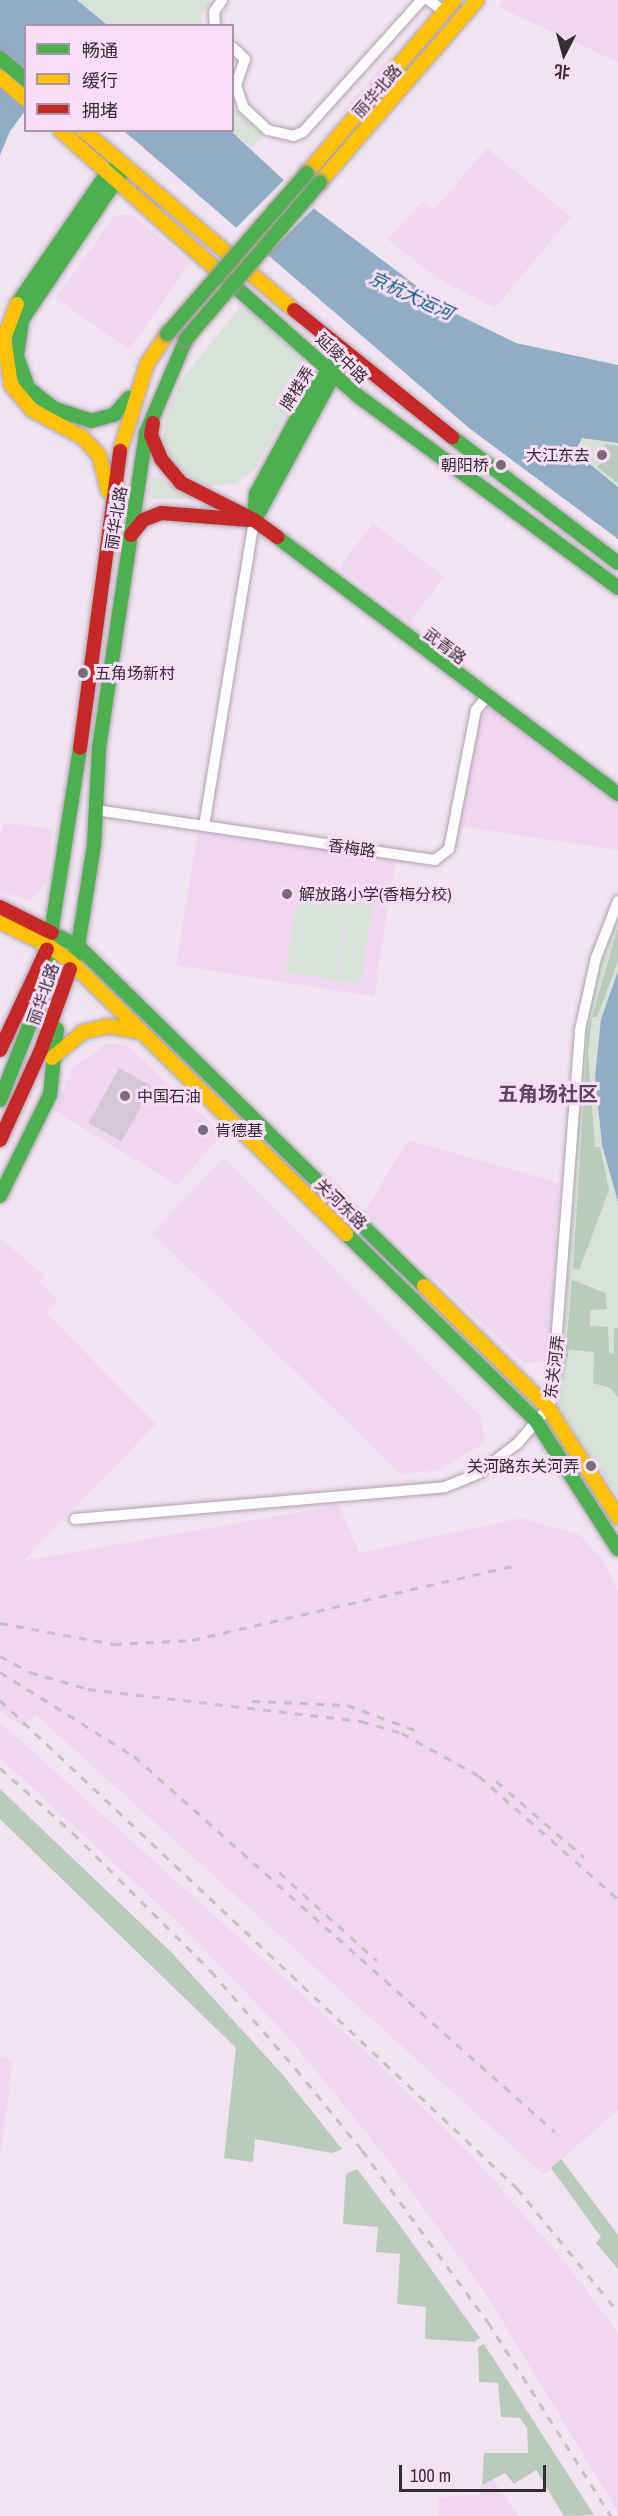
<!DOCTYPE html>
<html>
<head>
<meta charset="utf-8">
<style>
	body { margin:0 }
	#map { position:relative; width:618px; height:2516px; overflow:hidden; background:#f1e3f0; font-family:"Archivo Narrow","Noto Sans SC",sans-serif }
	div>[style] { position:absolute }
	.built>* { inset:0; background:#efd8ef; transform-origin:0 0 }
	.green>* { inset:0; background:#d8e2d9; transform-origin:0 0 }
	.forest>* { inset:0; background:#bacbbe }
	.water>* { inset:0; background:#91acc5 }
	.pier>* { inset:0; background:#f1e3f0; transform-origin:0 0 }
	.building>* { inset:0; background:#d3c8d3; transform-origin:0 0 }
	.roads { filter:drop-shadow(0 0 2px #aea3ae) drop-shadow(0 0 2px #aea3ae) }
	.street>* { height:10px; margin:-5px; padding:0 5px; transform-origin:5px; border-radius:5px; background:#fdfbfd }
	.fast>* { height:14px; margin:-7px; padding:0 7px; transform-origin:7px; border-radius:7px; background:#4caf50 }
	.slow>* { height:14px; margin:-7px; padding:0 7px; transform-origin:7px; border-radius:7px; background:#ffc107 }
	.jam>* { height:14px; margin:-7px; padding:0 7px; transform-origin:7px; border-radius:7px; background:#c62828 }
	.rail>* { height:3px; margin-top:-1.5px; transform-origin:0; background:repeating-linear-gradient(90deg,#c4c0c4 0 8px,transparent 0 16px) }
	.bridges { filter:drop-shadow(0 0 2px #9f988d) drop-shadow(0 0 2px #9f988d) }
	.fast-bridge>* { height:14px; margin:-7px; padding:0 7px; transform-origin:7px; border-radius:7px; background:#4caf50 }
	.dots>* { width:16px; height:16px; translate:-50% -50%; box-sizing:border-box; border:3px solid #f7ddf6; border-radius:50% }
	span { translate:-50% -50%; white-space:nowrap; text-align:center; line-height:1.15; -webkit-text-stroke:6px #f7ddf6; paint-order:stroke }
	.street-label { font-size:16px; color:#362c35 }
	.poi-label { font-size:16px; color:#362c35 }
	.right { translate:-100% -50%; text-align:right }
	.left { translate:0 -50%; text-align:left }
	.water-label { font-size:18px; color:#085a82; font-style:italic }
	.quarter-label { font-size:20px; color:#5c465c; font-weight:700 }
	.legend { position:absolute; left:24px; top:24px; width:210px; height:108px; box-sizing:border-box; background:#f7ddf6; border:2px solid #aa96a9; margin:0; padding:8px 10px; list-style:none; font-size:18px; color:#362c35 }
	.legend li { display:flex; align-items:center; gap:12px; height:30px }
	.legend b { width:30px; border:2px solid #aa96a9 }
	.north { position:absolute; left:534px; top:24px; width:60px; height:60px; -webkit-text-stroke:4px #f7ddf6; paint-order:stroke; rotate:186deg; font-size:16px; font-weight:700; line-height:24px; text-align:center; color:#362c35 }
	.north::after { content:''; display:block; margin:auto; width:21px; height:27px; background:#362c35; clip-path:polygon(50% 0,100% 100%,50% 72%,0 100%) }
	.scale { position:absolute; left:399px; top:2465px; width:147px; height:27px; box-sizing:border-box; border:3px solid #362c35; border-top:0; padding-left:8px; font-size:18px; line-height:21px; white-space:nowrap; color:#362c35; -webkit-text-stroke:4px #f7ddf6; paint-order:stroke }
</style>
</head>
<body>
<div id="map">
	<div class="built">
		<div style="clip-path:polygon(504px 0,618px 0,618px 62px,498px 7px)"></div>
		<div style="clip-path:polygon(487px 148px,571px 217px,495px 308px,437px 278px,387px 239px,423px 201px,434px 210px)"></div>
		<div style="clip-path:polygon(115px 215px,132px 215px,190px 263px,129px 350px,56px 298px)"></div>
		<div style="left:373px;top:523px;width:89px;height:56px;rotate:37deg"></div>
		<div style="clip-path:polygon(492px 706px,618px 800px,618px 850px,459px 826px,481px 715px)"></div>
		<div style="clip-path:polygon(5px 823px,53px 829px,47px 882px,30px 900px,0 892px,0 834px)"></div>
		<div style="left:198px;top:830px;width:200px;height:137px;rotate:9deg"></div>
		<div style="clip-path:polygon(106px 1044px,126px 1045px,223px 1134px,177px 1185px,55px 1111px,72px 1068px)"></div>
		<div style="clip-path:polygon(408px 1140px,559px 1183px,550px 1361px,524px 1363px,365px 1211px)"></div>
		<div style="clip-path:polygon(224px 1158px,482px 1418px,485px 1443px,438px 1470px,401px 1474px,152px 1233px)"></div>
		<div style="clip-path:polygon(0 1238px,45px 1276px,40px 1282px,58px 1301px,46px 1313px,156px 1424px,23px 1561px,339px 1505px,359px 1553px,521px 1518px,580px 1535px,605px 1563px,618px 1591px,618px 2110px,544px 2175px,35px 1714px,22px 1727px,0 1711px)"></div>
		<div style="clip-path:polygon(0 1722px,371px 2057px,474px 2158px,569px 2267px,618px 2333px,618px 2512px,486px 2294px,389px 2161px,290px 2039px,182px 1926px,0 1758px)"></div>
		<div style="clip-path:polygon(0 2057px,13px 2059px,0 2158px)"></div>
		<div style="clip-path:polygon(493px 2479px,518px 2516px,439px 2516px,437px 2498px,481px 2494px,482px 2485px)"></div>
	</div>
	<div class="green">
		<div style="clip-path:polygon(77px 0,209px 0,213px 3px,201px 14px,202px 25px,107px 26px)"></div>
		<div style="clip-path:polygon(233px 107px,264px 135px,252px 148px,231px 131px)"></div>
		<div style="clip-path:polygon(244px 302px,304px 357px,307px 376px,255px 469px,235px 484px,209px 486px,174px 466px,163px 441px,166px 414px,184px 376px)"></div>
		<div style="clip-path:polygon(582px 438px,618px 443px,618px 487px,580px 459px,576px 447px)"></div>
		<div style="clip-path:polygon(151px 477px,159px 477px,199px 499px,153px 499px,148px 494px)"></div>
		<div style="clip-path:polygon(298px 895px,306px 896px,306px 901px,323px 898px,339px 905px,341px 900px,348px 901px,335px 980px,285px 972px)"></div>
		<div style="left:349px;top:902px;width:24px;height:79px;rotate:9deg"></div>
		<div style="clip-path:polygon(618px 918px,618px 971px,601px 1019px,595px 1076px,602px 1145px,618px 1202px,618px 1496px,559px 1410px,559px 1400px,585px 1030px,601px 961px)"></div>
	</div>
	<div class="forest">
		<div style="clip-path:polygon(605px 444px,618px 446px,618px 483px,597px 467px,607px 458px)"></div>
		<div style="clip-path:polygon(618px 927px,618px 961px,597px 1017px,592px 1017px,588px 1052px,595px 1147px,600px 1147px,609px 1190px,579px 1270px,573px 1268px,588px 1030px)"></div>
		<div style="clip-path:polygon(572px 1280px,606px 1293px,607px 1309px,590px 1310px,590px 1326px,608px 1327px,609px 1353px,614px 1354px,614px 1328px,618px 1328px,618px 1397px,610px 1388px,593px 1383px,594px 1352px,569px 1350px,563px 1381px)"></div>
		<div style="clip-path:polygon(0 1789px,172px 1953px,283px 2075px,342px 2149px,332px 2153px,255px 2139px,253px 2162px,224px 2158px,236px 2048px,0 1819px)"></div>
		<div style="clip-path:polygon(561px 2159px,618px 2235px,618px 2269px,596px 2243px,601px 2237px,551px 2168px)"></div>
		<div style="clip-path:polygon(357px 2169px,401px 2227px,480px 2338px,474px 2342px,425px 2339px,426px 2307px,397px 2304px,400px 2254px,376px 2252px,378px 2227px,343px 2224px,346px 2174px)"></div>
		<div style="clip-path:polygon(484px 2344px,594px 2515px,564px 2516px,536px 2470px,514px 2484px,505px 2473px,482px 2485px,484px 2453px,528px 2453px,527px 2428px,520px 2418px,501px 2417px,498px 2383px,479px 2382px,478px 2347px)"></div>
	</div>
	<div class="water">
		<div style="clip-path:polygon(0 0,77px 0,107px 25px,26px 26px,25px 111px,10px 131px,0 155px)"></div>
		<div style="clip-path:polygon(124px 131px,231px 131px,317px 211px,450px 311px,516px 343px,618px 365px,618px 443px,582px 438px,575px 452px,618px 487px,618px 539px,469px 428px)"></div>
		<div style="clip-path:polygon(618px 971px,618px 1202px,602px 1145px,595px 1076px,601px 1019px)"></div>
	</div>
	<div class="pier">
		<div style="left:287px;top:177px;width:41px;height:76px;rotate:45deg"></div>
	</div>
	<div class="building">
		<div style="left:119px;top:1068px;width:38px;height:63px;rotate:29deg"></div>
	</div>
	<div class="roads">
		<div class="street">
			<div style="left:429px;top:0;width:19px;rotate:39deg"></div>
			<div style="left:215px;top:26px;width:14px;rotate:-94deg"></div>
			<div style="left:214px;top:12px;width:14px;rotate:-56deg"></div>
			<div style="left:232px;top:47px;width:18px;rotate:43deg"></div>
			<div style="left:245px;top:59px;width:28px;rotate:109deg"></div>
			<div style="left:236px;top:85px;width:23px;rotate:72deg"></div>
			<div style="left:243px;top:107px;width:34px;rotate:43deg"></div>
			<div style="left:268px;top:130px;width:26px;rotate:13deg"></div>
			<div style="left:293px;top:136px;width:11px;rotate:-22deg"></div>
			<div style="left:303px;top:132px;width:178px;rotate:-48deg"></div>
			<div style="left:96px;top:810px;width:343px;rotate:8.4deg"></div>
			<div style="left:435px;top:860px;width:18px;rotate:-38deg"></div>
			<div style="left:449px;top:849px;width:142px;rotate:-79deg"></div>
			<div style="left:476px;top:710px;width:16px;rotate:-50deg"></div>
			<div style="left:204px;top:826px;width:310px;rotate:-80.7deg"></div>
			<div style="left:75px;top:1519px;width:371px;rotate:-4.9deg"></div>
			<div style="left:445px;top:1487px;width:37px;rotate:-22deg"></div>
			<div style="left:479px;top:1473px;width:49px;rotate:-37.6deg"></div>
			<div style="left:518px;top:1443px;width:46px;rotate:-49.4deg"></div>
			<div style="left:548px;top:1408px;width:13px;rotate:-72deg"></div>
			<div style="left:552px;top:1396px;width:367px;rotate:-85.6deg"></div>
			<div style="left:580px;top:1030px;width:74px;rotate:-77.5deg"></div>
			<div style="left:596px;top:958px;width:61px;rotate:-68.9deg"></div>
		</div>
		<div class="fast">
			<div style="left:0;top:58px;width:34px;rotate:40deg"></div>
			<div style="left:121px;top:173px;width:177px;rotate:124deg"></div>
			<div style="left:22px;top:320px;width:37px;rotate:98deg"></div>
			<div style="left:17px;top:357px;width:33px;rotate:70deg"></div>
			<div style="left:28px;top:388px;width:34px;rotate:38deg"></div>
			<div style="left:55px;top:409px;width:38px;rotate:18deg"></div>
			<div style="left:91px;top:421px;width:24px;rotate:-15deg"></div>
			<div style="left:114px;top:415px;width:23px;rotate:-49deg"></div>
			<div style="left:221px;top:274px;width:183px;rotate:41.7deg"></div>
			<div style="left:358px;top:396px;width:323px;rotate:36.4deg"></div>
			<div style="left:17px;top:304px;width:160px;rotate:-55.4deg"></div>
			<div style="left:108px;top:172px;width:10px;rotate:-24deg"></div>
			<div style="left:452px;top:437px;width:208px;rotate:37.2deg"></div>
			<div style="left:257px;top:516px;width:170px;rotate:-61.5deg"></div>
			<div style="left:254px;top:520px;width:26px;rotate:-86deg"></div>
			<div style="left:256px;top:494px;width:111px;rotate:-61.6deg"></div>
			<div style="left:309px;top:396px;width:56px;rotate:-52.3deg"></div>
			<div style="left:277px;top:537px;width:427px;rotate:37deg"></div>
			<div style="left:52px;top:933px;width:29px;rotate:27deg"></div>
			<div style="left:78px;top:946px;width:485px;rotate:44.5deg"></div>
			<div style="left:70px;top:969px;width:24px;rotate:-71deg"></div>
			<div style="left:78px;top:946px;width:102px;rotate:-81deg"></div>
			<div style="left:94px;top:845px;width:97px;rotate:-87deg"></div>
			<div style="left:99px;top:748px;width:318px;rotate:-81.5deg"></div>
			<div style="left:146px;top:433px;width:102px;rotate:-66.9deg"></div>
			<div style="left:0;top:1100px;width:136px;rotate:-68.5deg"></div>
			<div style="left:50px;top:973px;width:27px;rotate:-92deg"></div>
			<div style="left:49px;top:946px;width:200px;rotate:-81.1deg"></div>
			<div style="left:0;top:1196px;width:113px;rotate:-63.7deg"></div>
			<div style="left:50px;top:1095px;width:66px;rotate:-83.9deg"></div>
			<div style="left:346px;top:1234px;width:267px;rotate:44.5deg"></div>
			<div style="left:536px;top:1421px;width:152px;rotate:57.4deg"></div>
		</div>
		<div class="slow">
			<div style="left:0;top:77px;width:35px;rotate:41deg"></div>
			<div style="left:60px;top:130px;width:216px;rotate:41.8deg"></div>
			<div style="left:83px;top:130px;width:277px;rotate:40.5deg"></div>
			<div style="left:307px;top:173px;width:227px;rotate:-49.6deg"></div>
			<div style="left:320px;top:182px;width:240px;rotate:-49.2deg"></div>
			<div style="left:17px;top:304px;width:36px;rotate:111deg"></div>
			<div style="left:4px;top:338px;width:48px;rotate:81.5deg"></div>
			<div style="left:11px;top:385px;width:33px;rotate:50deg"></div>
			<div style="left:32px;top:410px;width:57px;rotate:28.4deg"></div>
			<div style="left:82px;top:437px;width:25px;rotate:47deg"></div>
			<div style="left:99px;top:455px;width:37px;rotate:76deg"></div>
			<div style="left:120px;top:451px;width:91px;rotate:-72.8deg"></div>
			<div style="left:147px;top:364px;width:36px;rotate:-56deg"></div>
			<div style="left:0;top:922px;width:55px;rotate:26.1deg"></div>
			<div style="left:49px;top:946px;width:27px;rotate:36deg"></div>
			<div style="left:71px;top:962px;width:387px;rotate:44.7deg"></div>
			<div style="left:52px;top:1058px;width:40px;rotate:-40deg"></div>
			<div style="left:83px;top:1032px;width:26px;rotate:-13deg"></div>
			<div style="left:108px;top:1026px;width:34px;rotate:10deg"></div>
			<div style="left:424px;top:1286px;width:174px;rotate:44.5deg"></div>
			<div style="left:548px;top:1408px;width:130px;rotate:57.3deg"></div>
		</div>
		<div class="jam">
			<div style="left:294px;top:310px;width:203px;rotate:38.8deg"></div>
			<div style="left:153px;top:423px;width:12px;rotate:99deg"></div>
			<div style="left:151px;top:435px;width:26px;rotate:67deg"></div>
			<div style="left:161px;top:459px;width:31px;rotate:50deg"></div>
			<div style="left:181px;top:483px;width:82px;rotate:26.9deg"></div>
			<div style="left:254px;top:520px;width:29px;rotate:36deg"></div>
			<div style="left:131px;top:535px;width:19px;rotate:-51deg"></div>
			<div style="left:143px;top:520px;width:19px;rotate:-21deg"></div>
			<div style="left:161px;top:513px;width:88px;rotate:4.5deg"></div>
			<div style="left:80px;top:748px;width:300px;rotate:-82.3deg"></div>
			<div style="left:0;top:907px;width:58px;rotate:26.6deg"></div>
			<div style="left:0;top:1050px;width:111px;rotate:-65deg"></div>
			<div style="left:0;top:1140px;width:99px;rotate:-65.5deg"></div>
			<div style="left:41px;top:1050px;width:86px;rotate:-70.3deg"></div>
		</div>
	</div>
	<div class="rail">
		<div style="left:0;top:1623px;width:116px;rotate:10.4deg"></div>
		<div style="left:114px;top:1644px;width:78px;rotate:-2.9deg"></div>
		<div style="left:192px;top:1640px;width:328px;rotate:-13deg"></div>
		<div style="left:0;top:1656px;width:34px;rotate:28deg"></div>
		<div style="left:30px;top:1672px;width:60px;rotate:16.3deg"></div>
		<div style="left:88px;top:1689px;width:275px;rotate:6.7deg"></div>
		<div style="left:361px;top:1721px;width:43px;rotate:16.3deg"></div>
		<div style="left:402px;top:1733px;width:88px;rotate:29.2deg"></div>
		<div style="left:479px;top:1776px;width:186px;rotate:41.5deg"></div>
		<div style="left:0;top:1672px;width:158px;rotate:32.1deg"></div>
		<div style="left:134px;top:1756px;width:564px;rotate:41.77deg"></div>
		<div style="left:0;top:1700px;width:711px;rotate:43.35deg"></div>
		<div style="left:517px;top:2188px;width:160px;rotate:50.8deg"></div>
		<div style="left:252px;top:1701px;width:95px;rotate:2.4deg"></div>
		<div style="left:347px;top:1705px;width:72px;rotate:20.2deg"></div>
		<div style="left:0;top:1768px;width:98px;rotate:41.7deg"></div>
		<div style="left:73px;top:1833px;width:195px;rotate:45deg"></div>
		<div style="left:211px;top:1971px;width:130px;rotate:49.1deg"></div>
		<div style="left:296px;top:2069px;width:104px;rotate:50.8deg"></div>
		<div style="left:362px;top:2150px;width:213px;rotate:53.8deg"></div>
		<div style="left:488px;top:2322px;width:230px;rotate:57.6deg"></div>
		<div style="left:496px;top:1781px;width:116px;rotate:40.8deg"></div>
		<div style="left:279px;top:1872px;width:132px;rotate:42.2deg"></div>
	</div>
	<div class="bridges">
		<div class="fast-bridge">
			<div style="left:167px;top:334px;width:213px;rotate:-49deg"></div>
			<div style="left:186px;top:339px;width:206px;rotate:-49.5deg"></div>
		</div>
	</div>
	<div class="dots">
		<div style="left:602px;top:455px;background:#776c76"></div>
		<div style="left:501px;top:465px;background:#776c76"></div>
		<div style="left:83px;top:673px;background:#776c76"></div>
		<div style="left:287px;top:894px;background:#776c76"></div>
		<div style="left:125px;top:1096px;background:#776c76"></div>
		<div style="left:203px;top:1130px;background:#776c76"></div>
		<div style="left:591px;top:1466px;background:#776c76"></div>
	</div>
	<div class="street-label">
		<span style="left:377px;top:91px;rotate:-49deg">丽华北路</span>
		<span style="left:342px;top:358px;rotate:44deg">延陵中路</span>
		<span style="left:297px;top:388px;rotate:-58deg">牌楼弄</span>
		<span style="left:116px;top:518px;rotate:-81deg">丽华北路</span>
		<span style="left:445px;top:646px;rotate:37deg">武青路</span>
		<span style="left:352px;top:848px;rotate:8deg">香梅路</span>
		<span style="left:43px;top:994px;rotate:-71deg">丽华北路</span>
		<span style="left:341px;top:1204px;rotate:44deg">关河东路</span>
		<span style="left:554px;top:1367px;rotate:-83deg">东关河弄</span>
	</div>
	<div class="poi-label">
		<span class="right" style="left:590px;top:455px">大江东去</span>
		<span class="right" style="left:489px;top:465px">朝阳桥</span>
		<span class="left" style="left:95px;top:673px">五角场新村</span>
		<span class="left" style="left:299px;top:894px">解放路小学(香梅分校)</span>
		<span class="left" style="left:137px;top:1096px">中国石油</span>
		<span class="left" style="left:215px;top:1130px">肯德基</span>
		<span class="right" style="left:579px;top:1466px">关河路东关河弄</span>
	</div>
	<div class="water-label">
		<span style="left:411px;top:296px;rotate:25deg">京杭大运河</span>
	</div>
	<div class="quarter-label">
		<span style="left:548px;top:1093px">五角场社区</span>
	</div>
	<ul class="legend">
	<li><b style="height:8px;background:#4caf50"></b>畅通</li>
	<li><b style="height:8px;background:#ffc107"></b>缓行</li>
	<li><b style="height:8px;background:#c62828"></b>拥堵</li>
	</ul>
	<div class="north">北</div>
	<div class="scale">100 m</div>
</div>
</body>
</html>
